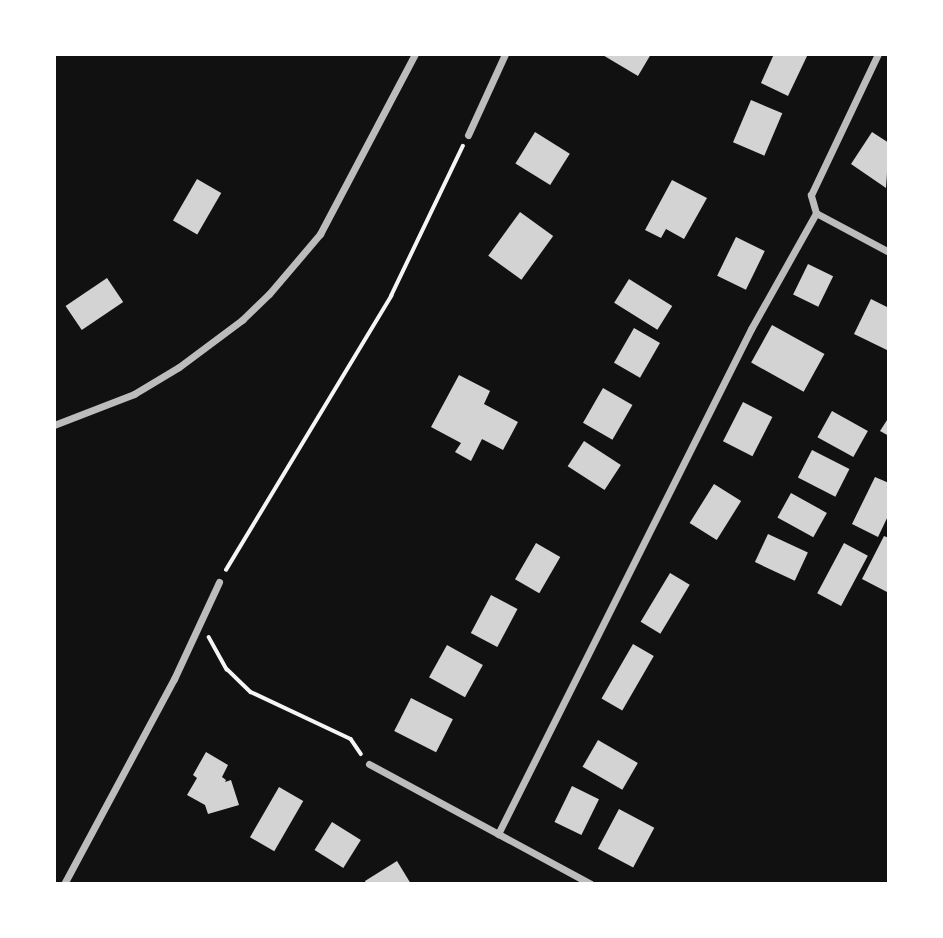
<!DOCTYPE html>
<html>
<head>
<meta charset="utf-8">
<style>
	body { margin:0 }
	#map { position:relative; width:943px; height:938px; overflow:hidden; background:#111; font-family:"Noto Serif",serif }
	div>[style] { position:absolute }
	.building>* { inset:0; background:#d3d3d3; transform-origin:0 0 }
	.path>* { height:3.5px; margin:-1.75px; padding:0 1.75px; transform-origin:1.75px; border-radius:1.75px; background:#f5f5f5 }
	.minor>* { height:7px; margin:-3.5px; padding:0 3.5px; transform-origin:3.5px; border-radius:3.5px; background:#bcbcbc }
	span { translate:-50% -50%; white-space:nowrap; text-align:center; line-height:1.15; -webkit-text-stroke:7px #fff; paint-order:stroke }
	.frame { position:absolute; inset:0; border:56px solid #fff; pointer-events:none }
</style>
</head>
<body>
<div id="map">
	<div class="building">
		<div style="clip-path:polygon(601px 54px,651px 54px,638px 76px)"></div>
		<div style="clip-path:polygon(774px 54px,808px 54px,788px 96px,761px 83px)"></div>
		<div style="left:751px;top:100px;width:34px;height:46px;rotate:23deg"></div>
		<div style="left:535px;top:132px;width:41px;height:37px;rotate:32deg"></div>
		<div style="clip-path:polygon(872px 132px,889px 143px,886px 188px,851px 164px)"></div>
		<div style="left:197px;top:179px;width:28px;height:48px;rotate:30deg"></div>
		<div style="clip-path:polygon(672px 180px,707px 198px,684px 239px,666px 229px,661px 238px,645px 230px)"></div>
		<div style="left:520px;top:212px;width:41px;height:54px;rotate:36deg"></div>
		<div style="left:736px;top:237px;width:32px;height:43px;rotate:26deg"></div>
		<div style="left:808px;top:264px;width:28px;height:34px;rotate:26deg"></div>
		<div style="left:107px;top:278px;width:29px;height:50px;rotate:56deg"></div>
		<div style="left:629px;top:279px;width:51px;height:28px;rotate:32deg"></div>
		<div style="clip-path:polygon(871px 299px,889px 308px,889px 351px,854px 334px)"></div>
		<div style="left:772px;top:325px;width:60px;height:43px;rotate:29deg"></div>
		<div style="left:634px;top:328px;width:30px;height:40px;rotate:30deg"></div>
		<div style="clip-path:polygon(459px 375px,490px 391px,484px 404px,518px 422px,503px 450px,482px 439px,471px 461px,455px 452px,461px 443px,431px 427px)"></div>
		<div style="left:603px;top:388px;width:34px;height:40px;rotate:30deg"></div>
		<div style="left:743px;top:402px;width:33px;height:44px;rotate:27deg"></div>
		<div style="left:832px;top:411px;width:41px;height:30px;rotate:29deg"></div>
		<div style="clip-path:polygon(889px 417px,889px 436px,880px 431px)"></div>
		<div style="left:584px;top:441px;width:44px;height:30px;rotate:33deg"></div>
		<div style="left:812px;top:450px;width:42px;height:31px;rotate:27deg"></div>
		<div style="clip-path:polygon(875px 477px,889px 483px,889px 514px,878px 537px,852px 524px)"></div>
		<div style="left:714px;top:484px;width:32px;height:46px;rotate:32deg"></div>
		<div style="left:791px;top:493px;width:41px;height:28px;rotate:29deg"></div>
		<div style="left:768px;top:534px;width:44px;height:31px;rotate:25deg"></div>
		<div style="clip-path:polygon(884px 536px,889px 538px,889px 593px,862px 579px)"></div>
		<div style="left:536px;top:543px;width:28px;height:42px;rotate:30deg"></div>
		<div style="left:844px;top:543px;width:27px;height:57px;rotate:28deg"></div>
		<div style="left:670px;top:573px;width:23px;height:57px;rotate:31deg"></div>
		<div style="left:491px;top:595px;width:30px;height:43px;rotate:28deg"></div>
		<div style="left:633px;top:644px;width:24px;height:63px;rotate:30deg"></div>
		<div style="left:447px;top:645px;width:41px;height:37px;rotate:29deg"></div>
		<div style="left:411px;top:698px;width:47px;height:37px;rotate:27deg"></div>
		<div style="left:598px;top:740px;width:46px;height:31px;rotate:30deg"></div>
		<div style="clip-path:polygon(206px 752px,228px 765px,222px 777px,226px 780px,225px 782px,231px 780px,239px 805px,208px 814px,205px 805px,187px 795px,197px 778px,193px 775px)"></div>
		<div style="left:572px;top:786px;width:30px;height:40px;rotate:26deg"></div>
		<div style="left:279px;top:787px;width:28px;height:58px;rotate:30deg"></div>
		<div style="left:619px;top:809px;width:40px;height:45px;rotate:28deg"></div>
		<div style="left:332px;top:822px;width:34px;height:33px;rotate:32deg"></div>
		<div style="clip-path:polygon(397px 861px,411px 884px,366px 884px,365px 881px)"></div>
	</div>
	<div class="path">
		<div style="left:226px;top:570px;width:320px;rotate:-58.9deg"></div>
		<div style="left:391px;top:296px;width:166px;rotate:-64.4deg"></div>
		<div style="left:209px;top:637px;width:37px;rotate:61deg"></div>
		<div style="left:227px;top:669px;width:33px;rotate:44deg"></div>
		<div style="left:251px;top:692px;width:110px;rotate:25.2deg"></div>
		<div style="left:351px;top:739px;width:18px;rotate:56deg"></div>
	</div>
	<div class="minor">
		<div style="left:468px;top:135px;width:89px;rotate:-65.4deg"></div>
		<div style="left:816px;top:213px;width:83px;rotate:28.1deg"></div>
		<div style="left:54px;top:425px;width:86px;rotate:-21.2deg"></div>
		<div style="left:134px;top:394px;width:52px;rotate:-31deg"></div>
		<div style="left:179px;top:367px;width:79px;rotate:-36.7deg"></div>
		<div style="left:242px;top:320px;width:37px;rotate:-44deg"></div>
		<div style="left:269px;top:294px;width:79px;rotate:-49.6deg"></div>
		<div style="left:320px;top:234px;width:204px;rotate:-62.2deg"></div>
		<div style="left:369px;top:764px;width:252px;rotate:28.4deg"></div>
		<div style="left:498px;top:834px;width:565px;rotate:-63.39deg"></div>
		<div style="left:751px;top:329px;width:133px;rotate:-60.7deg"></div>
		<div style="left:816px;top:213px;width:19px;rotate:-106deg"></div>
		<div style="left:811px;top:195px;width:156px;rotate:-64.6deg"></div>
		<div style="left:64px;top:884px;width:233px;rotate:-61.8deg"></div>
		<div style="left:174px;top:679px;width:107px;rotate:-65.1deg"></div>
	</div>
	<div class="frame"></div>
</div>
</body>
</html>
